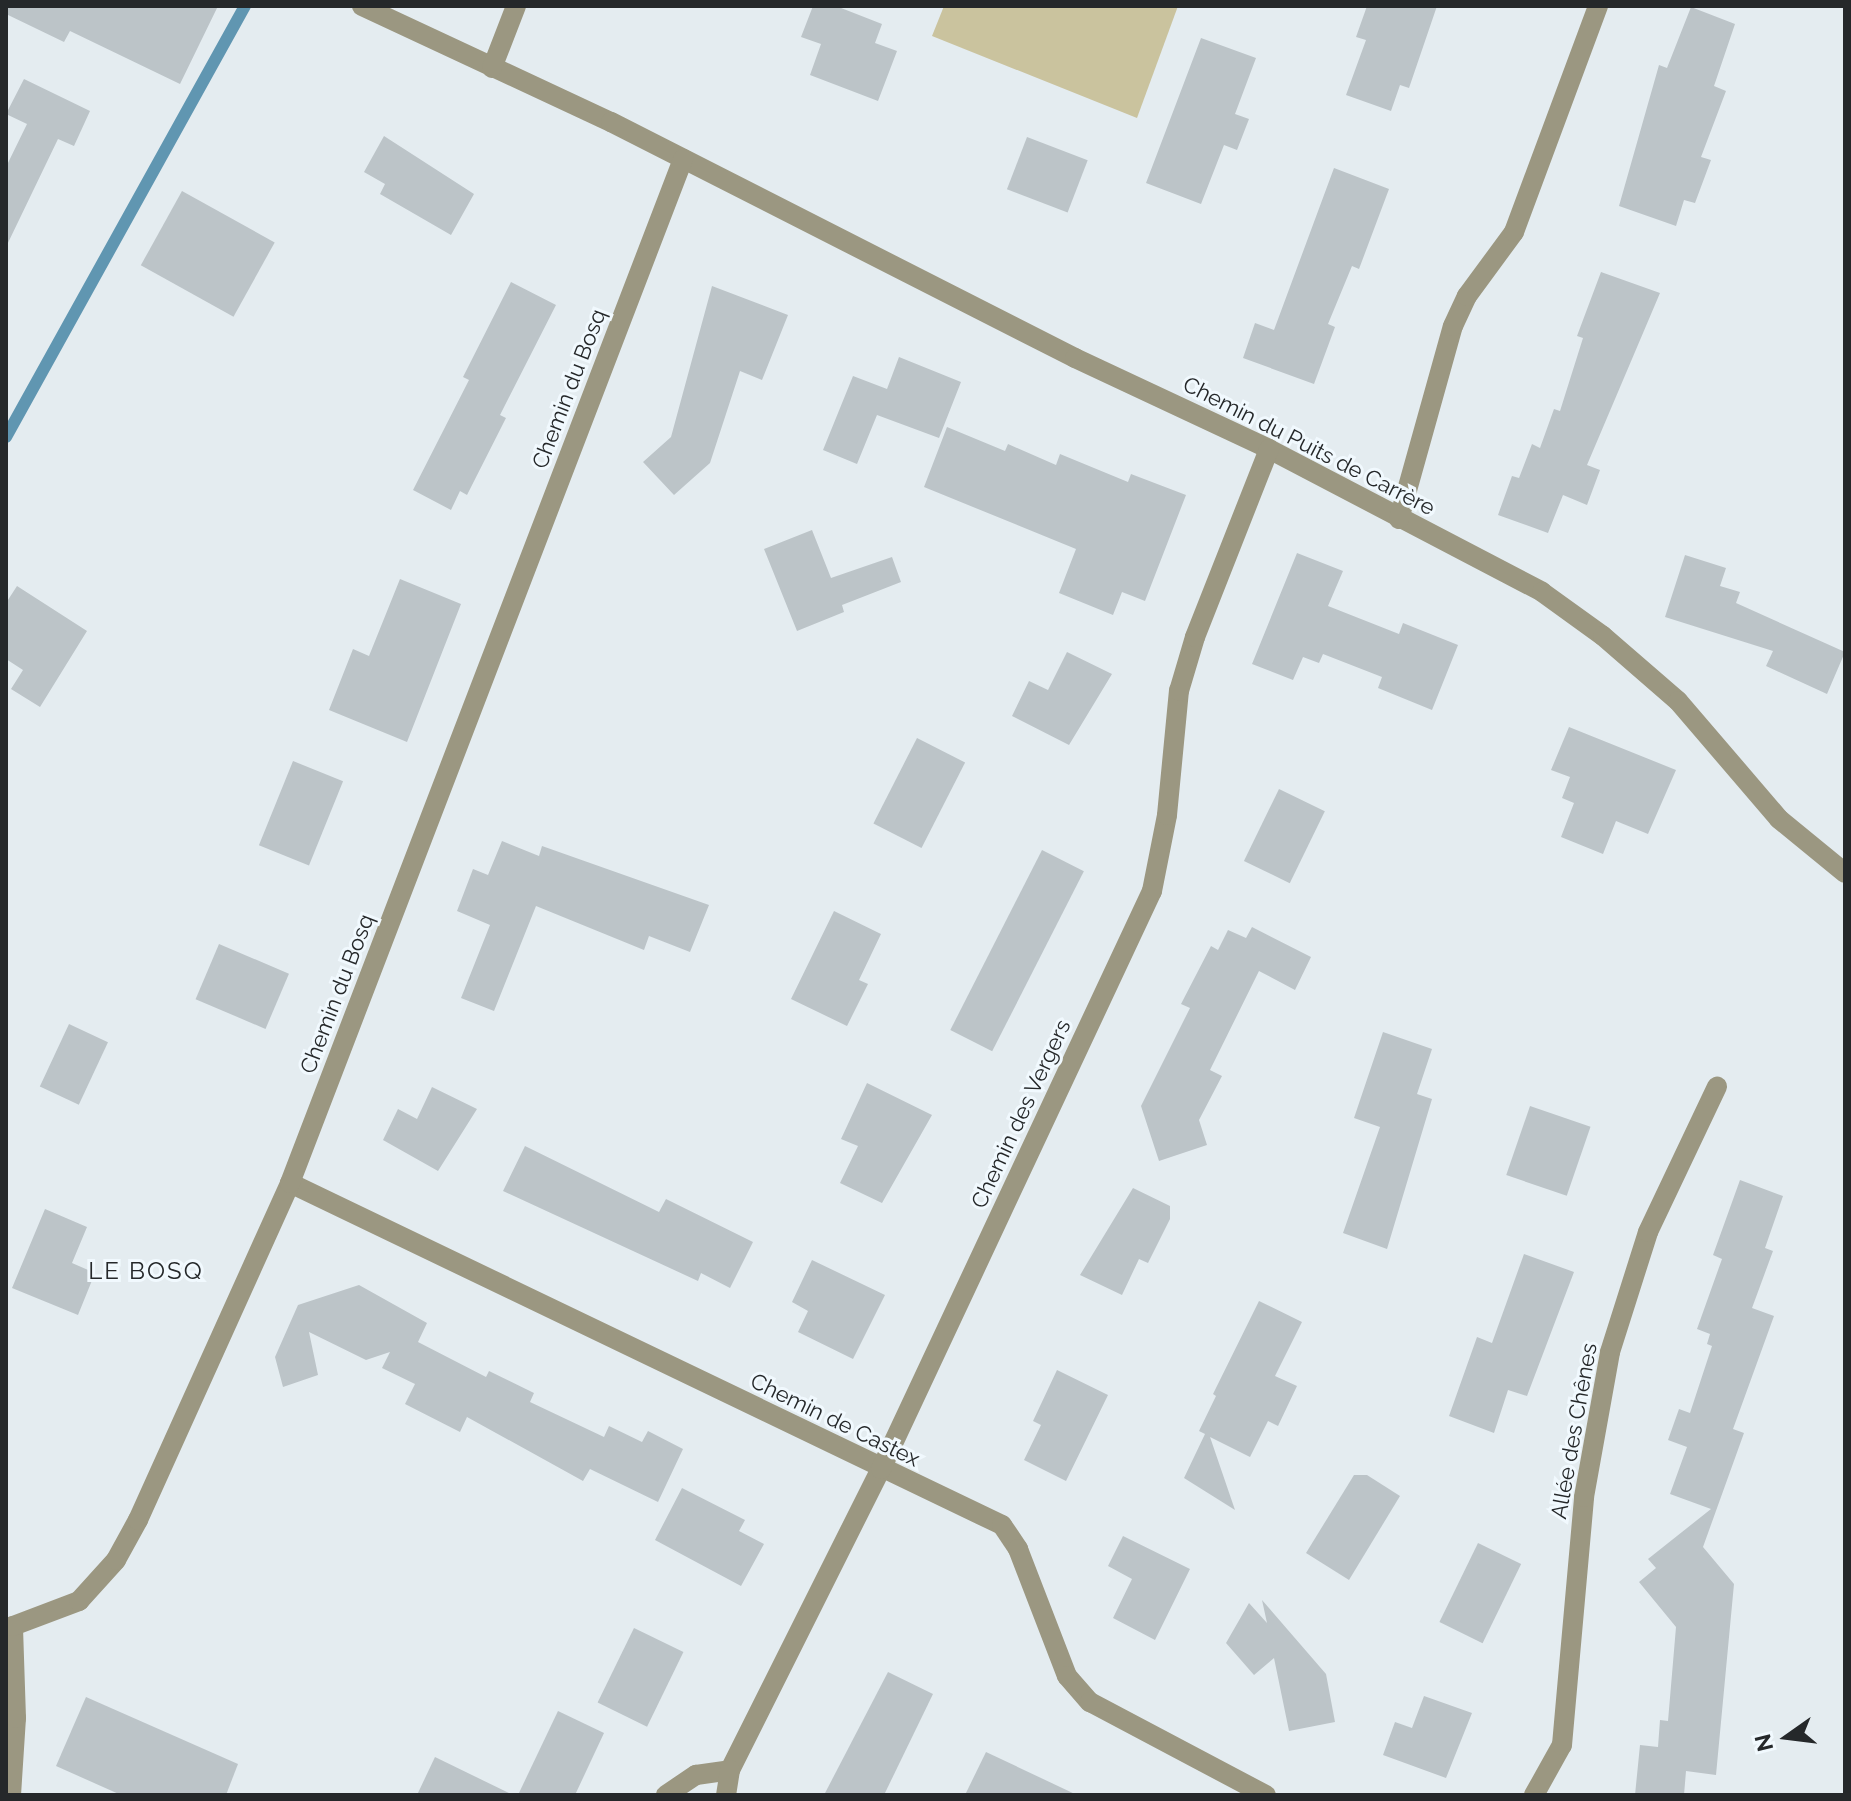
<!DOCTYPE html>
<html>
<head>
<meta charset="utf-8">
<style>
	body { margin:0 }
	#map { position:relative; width:1851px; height:1801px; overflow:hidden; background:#e4ecf0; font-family:Raleway,sans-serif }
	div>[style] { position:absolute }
	.green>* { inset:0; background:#cac39e }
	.stream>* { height:12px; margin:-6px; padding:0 6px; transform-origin:6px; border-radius:6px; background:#6096b1 }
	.building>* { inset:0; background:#bcc4c8; transform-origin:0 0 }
	.minor>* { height:20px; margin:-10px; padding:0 10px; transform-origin:10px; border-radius:10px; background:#9b9781 }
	span { translate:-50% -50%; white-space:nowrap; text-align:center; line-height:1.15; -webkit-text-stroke:6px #f1f9fe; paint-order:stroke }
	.street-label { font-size:22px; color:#25282a }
	.neighbourhood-label { font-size:24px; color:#25282a; letter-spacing:2px }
	.frame { position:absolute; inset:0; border:8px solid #25282a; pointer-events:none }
	.north { position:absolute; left:1747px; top:1697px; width:80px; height:80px; -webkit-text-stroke:6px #f1f9fe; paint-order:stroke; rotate:256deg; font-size:22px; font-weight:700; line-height:32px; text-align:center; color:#25282a }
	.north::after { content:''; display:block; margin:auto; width:28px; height:36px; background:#25282a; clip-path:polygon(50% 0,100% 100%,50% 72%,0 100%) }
</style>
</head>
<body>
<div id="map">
	<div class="green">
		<div style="clip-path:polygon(944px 6px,1178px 6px,1137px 118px,932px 36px)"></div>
	</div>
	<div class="stream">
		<div style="left:6px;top:437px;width:493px;rotate:-61deg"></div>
	</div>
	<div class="building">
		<div style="clip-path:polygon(6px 6px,218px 6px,180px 84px,70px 31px,64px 42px,6px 14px)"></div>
		<div style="clip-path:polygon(813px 6px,836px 6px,882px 24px,875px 43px,897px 51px,878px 101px,810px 75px,821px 44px,801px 37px)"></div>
		<div style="clip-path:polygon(1367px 6px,1437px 6px,1409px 88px,1400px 85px,1391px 111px,1346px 95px,1366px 40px,1356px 37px)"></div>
		<div style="clip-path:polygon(1691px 7px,1735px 24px,1714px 86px,1726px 91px,1701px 157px,1711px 160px,1695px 203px,1684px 200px,1676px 226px,1619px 206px,1659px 65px,1667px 68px)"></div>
		<div style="clip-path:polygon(1201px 38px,1256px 58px,1235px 114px,1249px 119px,1237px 150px,1224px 145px,1201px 204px,1146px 183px)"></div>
		<div style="clip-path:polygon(24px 79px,90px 111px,74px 146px,58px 139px,6px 247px,6px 167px,27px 124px,6px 114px)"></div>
		<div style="clip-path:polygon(384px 136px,474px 194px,451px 235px,380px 194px,385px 184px,364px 172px)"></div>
		<div style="left:1027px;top:137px;width:65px;height:56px;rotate:21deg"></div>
		<div style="clip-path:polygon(1334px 168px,1389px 189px,1359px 269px,1352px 266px,1328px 324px,1335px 327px,1314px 384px,1243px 358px,1255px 323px,1274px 330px)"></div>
		<div style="left:182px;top:191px;width:106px;height:85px;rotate:29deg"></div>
		<div style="clip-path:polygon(1601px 272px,1660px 293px,1587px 465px,1600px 470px,1587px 505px,1563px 495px,1548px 533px,1498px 515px,1512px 476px,1519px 478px,1532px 444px,1540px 448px,1554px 409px,1560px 411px,1583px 338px,1577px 336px)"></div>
		<div style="clip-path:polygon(511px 282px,556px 305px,500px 415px,506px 418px,467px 495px,460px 491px,451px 510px,413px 490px,469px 380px,463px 377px)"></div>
		<div style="clip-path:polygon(712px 286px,788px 315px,762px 380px,740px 371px,710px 463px,674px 495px,643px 462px,671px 437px)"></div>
		<div style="clip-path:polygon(899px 357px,961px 382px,939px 438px,877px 415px,857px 464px,823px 450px,853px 376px,887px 389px)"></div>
		<div style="clip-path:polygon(947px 427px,1005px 451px,1008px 444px,1056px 465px,1060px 454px,1128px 482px,1131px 474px,1186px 495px,1145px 601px,1122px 592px,1113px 615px,1059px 593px,1076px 549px,924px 487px)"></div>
		<div style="clip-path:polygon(812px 530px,831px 578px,892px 557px,901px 582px,842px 605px,844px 612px,797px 631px,764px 549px)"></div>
		<div style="clip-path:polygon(1297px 553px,1343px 571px,1328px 606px,1399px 634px,1403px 623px,1458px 645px,1432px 710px,1378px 688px,1382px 677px,1323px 654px,1319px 663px,1303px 657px,1293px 680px,1252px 664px)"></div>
		<div style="clip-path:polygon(1685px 555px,1726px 568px,1720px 586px,1740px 592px,1736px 603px,1845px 652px,1827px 694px,1766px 666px,1773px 651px,1665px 617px)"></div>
		<div style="clip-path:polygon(400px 579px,461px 604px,407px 742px,329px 710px,353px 649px,369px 656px)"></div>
		<div style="clip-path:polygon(17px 586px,87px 631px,40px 707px,11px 689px,23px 670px,6px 659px,6px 603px)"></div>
		<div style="clip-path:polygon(1067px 652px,1112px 674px,1069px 745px,1012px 716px,1029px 681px,1048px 690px)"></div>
		<div style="clip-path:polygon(1569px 727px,1676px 770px,1648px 834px,1616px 821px,1603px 854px,1561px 837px,1574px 803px,1562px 798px,1570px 777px,1551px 770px)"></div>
		<div style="left:917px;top:738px;width:54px;height:96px;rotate:27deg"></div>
		<div style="left:293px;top:761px;width:54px;height:91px;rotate:22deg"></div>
		<div style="left:1279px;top:789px;width:51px;height:80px;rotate:26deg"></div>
		<div style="clip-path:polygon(502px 841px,539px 856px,542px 846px,709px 905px,690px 952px,649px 936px,644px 950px,536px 906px,494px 1011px,461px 998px,490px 925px,457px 911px,473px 869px,488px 875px)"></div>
		<div style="left:1042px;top:850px;width:47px;height:202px;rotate:27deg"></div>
		<div style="clip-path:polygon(834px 911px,881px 934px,859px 980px,868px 984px,847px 1026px,791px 999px)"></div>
		<div style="clip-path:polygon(1252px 927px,1311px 957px,1295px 990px,1259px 971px,1210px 1070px,1222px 1076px,1199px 1120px,1207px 1145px,1159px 1161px,1141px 1106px,1190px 1008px,1181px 1004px,1211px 946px,1218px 950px,1228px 930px,1246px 938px)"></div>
		<div style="left:219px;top:944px;width:76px;height:60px;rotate:23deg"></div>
		<div style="left:69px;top:1024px;width:43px;height:69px;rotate:25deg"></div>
		<div style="clip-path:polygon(1383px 1032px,1432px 1049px,1417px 1094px,1432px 1099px,1387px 1249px,1343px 1233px,1380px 1127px,1354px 1118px)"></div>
		<div style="clip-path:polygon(867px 1083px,932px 1115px,882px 1203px,840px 1183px,858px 1146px,841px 1139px)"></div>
		<div style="clip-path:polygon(432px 1087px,477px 1109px,438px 1171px,383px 1140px,398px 1109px,417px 1119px)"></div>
		<div style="left:1530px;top:1106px;width:64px;height:73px;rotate:19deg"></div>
		<div style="clip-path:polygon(525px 1146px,659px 1212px,666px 1199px,753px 1242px,730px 1288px,701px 1273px,698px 1281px,503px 1191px)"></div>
		<div style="clip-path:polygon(1740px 1180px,1783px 1196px,1765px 1248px,1773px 1251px,1752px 1308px,1774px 1316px,1733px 1429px,1744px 1433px,1703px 1547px,1734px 1584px,1716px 1775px,1686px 1771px,1684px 1795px,1635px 1795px,1640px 1745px,1658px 1747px,1660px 1720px,1668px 1721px,1676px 1627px,1639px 1582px,1656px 1568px,1648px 1559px,1711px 1509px,1670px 1494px,1687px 1447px,1668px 1440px,1679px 1409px,1690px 1413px,1712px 1346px,1707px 1344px,1710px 1334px,1697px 1329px,1722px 1259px,1713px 1255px)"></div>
		<div style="clip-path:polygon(1133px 1188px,1170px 1206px,1170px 1219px,1148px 1263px,1139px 1259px,1122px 1295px,1080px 1275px)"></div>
		<div style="clip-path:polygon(45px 1209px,87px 1227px,72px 1263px,95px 1273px,78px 1315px,12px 1288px)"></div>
		<div style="clip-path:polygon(1524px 1254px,1574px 1272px,1527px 1396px,1508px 1390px,1494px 1433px,1449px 1416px,1477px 1337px,1492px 1343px)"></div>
		<div style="clip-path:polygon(812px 1260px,885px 1295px,853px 1359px,798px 1332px,808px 1311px,792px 1302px)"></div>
		<div style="clip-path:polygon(359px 1285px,427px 1323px,418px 1342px,486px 1377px,489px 1371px,534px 1393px,530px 1402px,604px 1437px,609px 1426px,642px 1442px,648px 1431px,683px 1449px,658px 1502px,590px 1469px,583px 1481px,467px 1417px,460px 1432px,405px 1404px,415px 1384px,382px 1368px,390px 1352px,366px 1360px,309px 1332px,318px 1375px,283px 1387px,275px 1357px,298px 1305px)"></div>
		<div style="clip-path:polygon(1259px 1301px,1302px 1322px,1275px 1376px,1297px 1386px,1278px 1426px,1268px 1421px,1250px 1457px,1210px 1437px,1235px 1510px,1184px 1478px,1205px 1434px,1199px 1431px,1216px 1396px,1213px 1394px)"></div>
		<div style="clip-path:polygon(1057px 1370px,1108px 1395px,1066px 1481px,1024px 1460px,1041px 1425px,1033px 1421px)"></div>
		<div style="clip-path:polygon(1354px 1475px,1367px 1475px,1400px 1496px,1349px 1580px,1306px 1553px)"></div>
		<div style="clip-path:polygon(682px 1488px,745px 1520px,739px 1531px,764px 1544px,741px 1586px,655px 1540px)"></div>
		<div style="clip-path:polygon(1123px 1536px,1190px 1569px,1155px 1640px,1113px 1618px,1132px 1579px,1108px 1566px)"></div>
		<div style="left:1478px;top:1543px;width:48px;height:88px;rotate:26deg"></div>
		<div style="clip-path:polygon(1262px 1600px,1326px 1674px,1335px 1722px,1289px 1731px,1274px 1658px,1254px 1675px,1226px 1643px,1249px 1603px,1267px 1623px)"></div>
		<div style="left:634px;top:1628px;width:55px;height:83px;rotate:26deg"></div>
		<div style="clip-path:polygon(888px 1672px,933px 1694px,884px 1795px,824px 1795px)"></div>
		<div style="clip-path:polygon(1424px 1696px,1472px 1713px,1446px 1778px,1383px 1755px,1395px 1722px,1412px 1728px)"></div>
		<div style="clip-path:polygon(86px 1697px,238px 1764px,226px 1795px,121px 1795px,56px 1766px)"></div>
		<div style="clip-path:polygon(558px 1711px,604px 1733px,575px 1795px,518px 1795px)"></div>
		<div style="clip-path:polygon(986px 1752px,1077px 1795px,965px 1795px)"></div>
		<div style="clip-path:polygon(435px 1757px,513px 1795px,417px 1795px)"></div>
	</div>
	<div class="minor">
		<div style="left:362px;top:6px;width:275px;rotate:25deg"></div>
		<div style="left:611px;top:122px;width:521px;rotate:26.96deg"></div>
		<div style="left:1075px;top:358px;width:214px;rotate:25.1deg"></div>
		<div style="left:1269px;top:449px;width:308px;rotate:27.6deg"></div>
		<div style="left:1542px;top:592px;width:75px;rotate:35.8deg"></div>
		<div style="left:1603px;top:636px;width:99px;rotate:40.9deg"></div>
		<div style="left:1678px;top:701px;width:155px;rotate:49.4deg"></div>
		<div style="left:1779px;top:819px;width:85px;rotate:39.3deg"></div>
		<div style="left:492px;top:68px;width:66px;rotate:-68.8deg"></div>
		<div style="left:1399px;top:519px;width:200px;rotate:-74.4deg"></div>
		<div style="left:1453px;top:326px;width:33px;rotate:-65deg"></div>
		<div style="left:1467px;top:296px;width:79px;rotate:-53.7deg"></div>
		<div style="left:1514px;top:232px;width:241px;rotate:-69.6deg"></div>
		<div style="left:290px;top:1183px;width:790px;rotate:25.66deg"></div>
		<div style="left:1002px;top:1525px;width:29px;rotate:56deg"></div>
		<div style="left:1018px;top:1549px;width:136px;rotate:68.9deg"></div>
		<div style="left:1067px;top:1676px;width:35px;rotate:49deg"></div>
		<div style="left:1090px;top:1702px;width:199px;rotate:27.9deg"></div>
		<div style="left:730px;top:1770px;width:337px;rotate:-63.4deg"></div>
		<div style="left:881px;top:1469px;width:638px;rotate:-64.88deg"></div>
		<div style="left:1152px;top:891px;width:77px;rotate:-78.8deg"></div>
		<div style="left:1167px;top:815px;width:125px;rotate:-84.5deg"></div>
		<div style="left:1179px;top:691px;width:56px;rotate:-73.5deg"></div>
		<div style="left:1195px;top:637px;width:202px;rotate:-68.5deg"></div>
		<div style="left:11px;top:1795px;width:77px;rotate:-86.3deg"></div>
		<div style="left:16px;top:1718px;width:92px;rotate:-91.9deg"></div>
		<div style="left:13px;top:1626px;width:71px;rotate:-20.7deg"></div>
		<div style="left:79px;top:1601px;width:55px;rotate:-47.9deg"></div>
		<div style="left:116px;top:1560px;width:46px;rotate:-61.2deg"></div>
		<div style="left:138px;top:1520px;width:370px;rotate:-65.7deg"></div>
		<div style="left:290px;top:1183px;width:1097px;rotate:-69deg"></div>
		<div style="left:666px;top:1795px;width:36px;rotate:-34deg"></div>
		<div style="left:696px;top:1775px;width:34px;rotate:-8deg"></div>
		<div style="left:730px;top:1770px;width:25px;rotate:99deg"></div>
		<div style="left:1534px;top:1795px;width:57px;rotate:-60.8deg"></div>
		<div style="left:1562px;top:1745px;width:249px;rotate:-84.9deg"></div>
		<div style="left:1584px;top:1497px;width:147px;rotate:-79.8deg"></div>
		<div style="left:1610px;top:1352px;width:126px;rotate:-72.4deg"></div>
		<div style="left:1648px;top:1232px;width:161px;rotate:-64.6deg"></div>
	</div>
	<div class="street-label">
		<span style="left:569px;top:389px;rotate:-69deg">Chemin du Bosq</span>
		<span style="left:1309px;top:446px;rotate:27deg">Chemin du Puits de Carrère</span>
		<span style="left:337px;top:994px;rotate:-69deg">Chemin du Bosq</span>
		<span style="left:1021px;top:1114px;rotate:-65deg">Chemin des Vergers</span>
		<span style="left:835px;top:1420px;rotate:26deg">Chemin de Castex</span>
		<span style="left:1574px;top:1431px;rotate:-80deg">Allée des Chênes</span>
	</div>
	<div class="neighbourhood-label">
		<span style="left:146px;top:1271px">LE BOSQ</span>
	</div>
	<div class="frame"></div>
	<div class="north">N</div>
</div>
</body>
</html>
